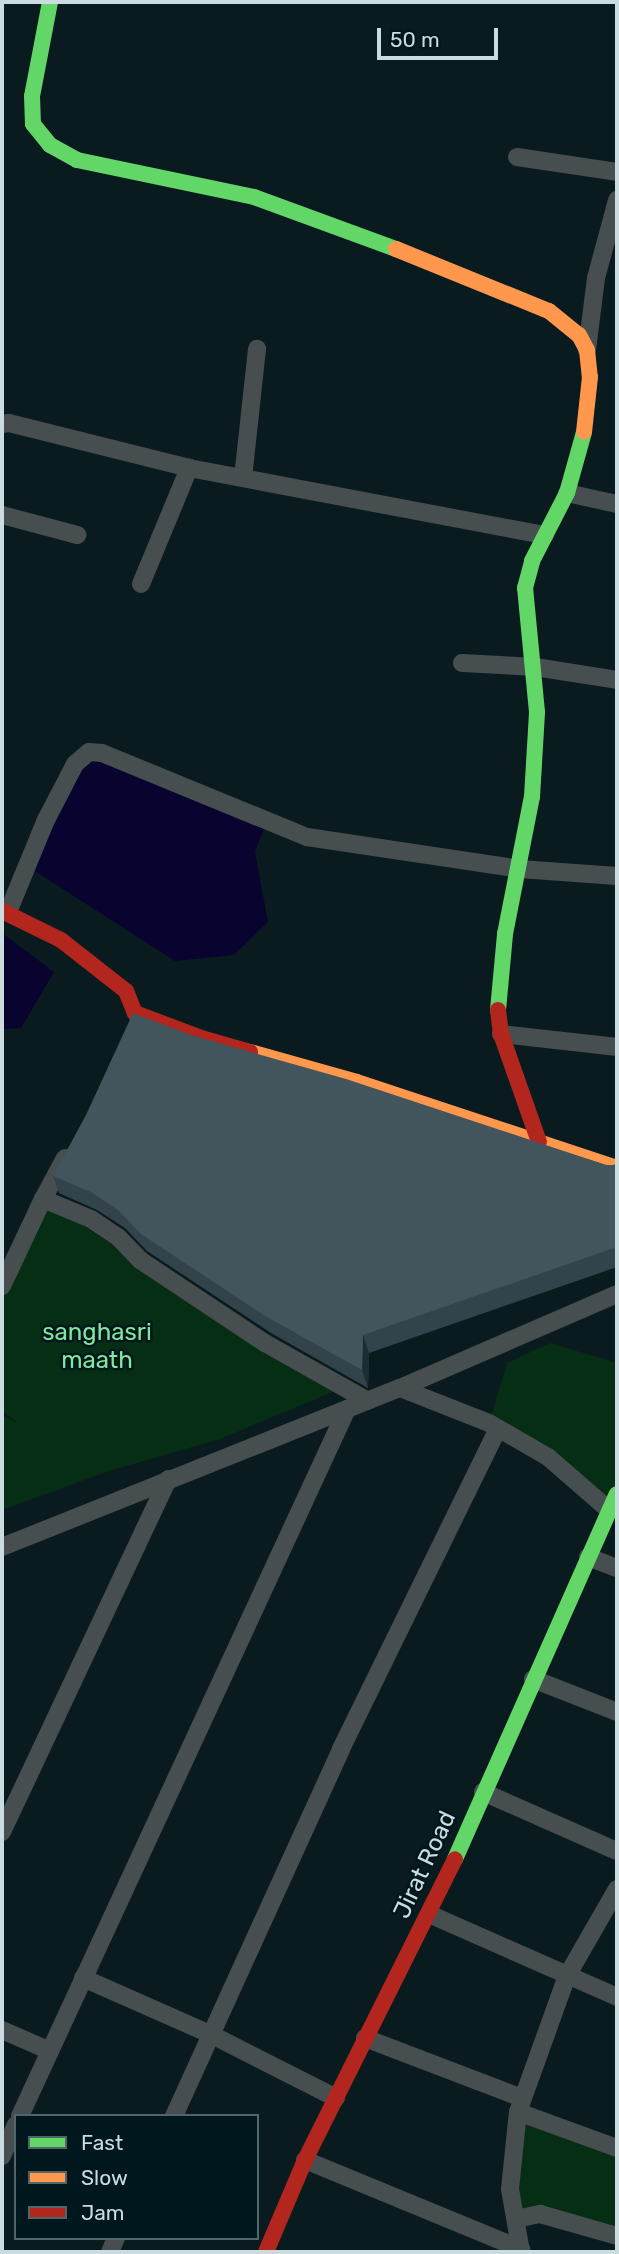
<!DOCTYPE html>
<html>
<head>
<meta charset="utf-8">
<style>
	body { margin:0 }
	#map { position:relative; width:619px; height:2254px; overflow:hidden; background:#0a1b1f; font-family:Rubik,sans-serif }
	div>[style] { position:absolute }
	.green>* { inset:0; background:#052e15 }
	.water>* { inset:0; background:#09042f }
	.street>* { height:18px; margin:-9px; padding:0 9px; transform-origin:9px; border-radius:9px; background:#474e4f }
	.fast>* { height:16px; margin:-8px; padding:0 8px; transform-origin:8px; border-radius:8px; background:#63d668 }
	.slow>* { height:16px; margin:-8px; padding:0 8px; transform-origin:8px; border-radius:8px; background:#ff974d }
	.jam>* { height:16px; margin:-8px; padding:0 8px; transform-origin:8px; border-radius:8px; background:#b3261e }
	.wall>* { inset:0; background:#32434c }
	.shaded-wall>* { inset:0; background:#1b2c33 }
	.building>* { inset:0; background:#42545c }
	span { translate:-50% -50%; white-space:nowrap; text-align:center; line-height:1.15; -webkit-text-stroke:5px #00171d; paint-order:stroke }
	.park-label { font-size:24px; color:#82e69b }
	.street-label { font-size:24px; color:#cbdce0 }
	.frame { position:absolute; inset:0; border:4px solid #cbdce0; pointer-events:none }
	.legend { position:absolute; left:14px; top:2114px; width:245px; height:126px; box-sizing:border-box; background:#00171d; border:2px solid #51666b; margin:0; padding:9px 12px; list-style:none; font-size:21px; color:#cbdce0 }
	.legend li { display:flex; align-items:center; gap:14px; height:35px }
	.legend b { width:35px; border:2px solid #51666b }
	.scale { position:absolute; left:377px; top:28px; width:121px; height:32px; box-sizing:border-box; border:4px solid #cbdce0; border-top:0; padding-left:9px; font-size:21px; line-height:24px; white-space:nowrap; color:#cbdce0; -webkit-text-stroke:5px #00171d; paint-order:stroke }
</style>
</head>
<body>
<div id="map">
	<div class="green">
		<div style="clip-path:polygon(43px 1199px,335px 1391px,220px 1439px,109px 1471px,2px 1510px,2px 1418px,4px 1416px,19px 1424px,2px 1411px,2px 1284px)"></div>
		<div style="clip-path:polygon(550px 1343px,617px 1363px,617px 1494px,609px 1510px,489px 1423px,507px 1363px)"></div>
		<div style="clip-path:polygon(518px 2112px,617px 2148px,617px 2235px,516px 2219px)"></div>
	</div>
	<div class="water">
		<div style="clip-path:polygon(89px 752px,267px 821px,255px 852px,268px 922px,234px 955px,175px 961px,27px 866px)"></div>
		<div style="clip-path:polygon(2px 933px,54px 972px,21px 1028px,2px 1029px)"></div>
	</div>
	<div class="street">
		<div style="left:517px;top:157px;width:101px;rotate:8.5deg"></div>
		<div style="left:587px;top:350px;width:73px;rotate:-82.9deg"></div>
		<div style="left:596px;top:278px;width:81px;rotate:-74.9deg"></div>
		<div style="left:2px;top:424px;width:7px;rotate:-8deg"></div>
		<div style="left:9px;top:423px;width:186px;rotate:14deg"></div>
		<div style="left:189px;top:468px;width:362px;rotate:10.7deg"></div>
		<div style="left:243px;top:478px;width:130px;rotate:-83.8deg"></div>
		<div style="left:567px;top:493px;width:51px;rotate:12.4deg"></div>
		<div style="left:2px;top:515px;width:78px;rotate:14.9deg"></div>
		<div style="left:141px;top:584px;width:126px;rotate:-67.5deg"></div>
		<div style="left:462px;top:663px;width:73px;rotate:3.1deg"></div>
		<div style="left:535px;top:667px;width:83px;rotate:9deg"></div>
		<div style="left:8px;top:912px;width:100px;rotate:-67.6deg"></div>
		<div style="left:46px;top:820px;width:63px;rotate:-62.6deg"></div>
		<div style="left:75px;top:764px;width:18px;rotate:-41deg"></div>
		<div style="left:89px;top:752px;width:13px;rotate:4deg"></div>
		<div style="left:102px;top:753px;width:222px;rotate:22.3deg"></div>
		<div style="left:307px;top:837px;width:215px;rotate:8.5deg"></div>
		<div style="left:520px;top:869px;width:97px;rotate:4.1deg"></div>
		<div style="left:501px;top:1034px;width:117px;rotate:6.4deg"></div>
		<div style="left:65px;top:1158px;width:47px;rotate:118.2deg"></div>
		<div style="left:43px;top:1199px;width:52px;rotate:22.6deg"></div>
		<div style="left:91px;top:1219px;width:32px;rotate:34deg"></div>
		<div style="left:118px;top:1237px;width:32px;rotate:46deg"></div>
		<div style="left:140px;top:1260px;width:150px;rotate:33.6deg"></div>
		<div style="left:265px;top:1343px;width:118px;rotate:29.4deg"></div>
		<div style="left:2px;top:1286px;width:96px;rotate:-64.8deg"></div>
		<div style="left:400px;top:1388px;width:96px;rotate:21.5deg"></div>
		<div style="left:489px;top:1423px;width:68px;rotate:30deg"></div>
		<div style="left:548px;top:1457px;width:81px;rotate:41deg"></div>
		<div style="left:2px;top:1547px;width:429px;rotate:-21.8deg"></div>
		<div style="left:400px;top:1388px;width:236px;rotate:-23.4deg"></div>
		<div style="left:588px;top:1557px;width:31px;rotate:21deg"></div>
		<div style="left:533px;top:1679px;width:90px;rotate:21.4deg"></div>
		<div style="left:483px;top:1792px;width:146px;rotate:23.8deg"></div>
		<div style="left:2px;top:1832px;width:390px;rotate:-64.8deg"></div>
		<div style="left:429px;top:1914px;width:206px;rotate:23.8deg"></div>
		<div style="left:83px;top:1978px;width:141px;rotate:23.8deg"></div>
		<div style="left:212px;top:2035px;width:139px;rotate:26.9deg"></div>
		<div style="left:2px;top:2030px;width:52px;rotate:23.6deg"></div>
		<div style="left:365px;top:2038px;width:168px;rotate:20.9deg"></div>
		<div style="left:518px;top:2112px;width:105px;rotate:20deg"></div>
		<div style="left:20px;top:2116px;width:779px;rotate:-65.18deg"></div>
		<div style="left:174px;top:2116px;width:403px;rotate:-65.5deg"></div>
		<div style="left:341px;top:1749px;width:357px;rotate:-63.9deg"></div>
		<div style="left:2px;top:2156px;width:34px;rotate:-66deg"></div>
		<div style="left:305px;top:2160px;width:234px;rotate:22.4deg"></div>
		<div style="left:516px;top:2219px;width:25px;rotate:-12deg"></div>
		<div style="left:540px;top:2214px;width:80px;rotate:15.9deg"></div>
		<div style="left:110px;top:2252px;width:15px;rotate:-67deg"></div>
		<div style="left:521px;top:2252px;width:64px;rotate:-99.9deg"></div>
		<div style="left:510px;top:2189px;width:77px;rotate:-84.1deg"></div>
		<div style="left:518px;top:2112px;width:145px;rotate:-70.2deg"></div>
		<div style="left:567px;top:1976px;width:100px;rotate:-60.1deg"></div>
	</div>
	<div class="fast">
		<div style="left:50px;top:2px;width:96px;rotate:100.8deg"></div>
		<div style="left:32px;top:96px;width:28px;rotate:88deg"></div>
		<div style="left:33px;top:124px;width:27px;rotate:51deg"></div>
		<div style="left:50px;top:145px;width:31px;rotate:29deg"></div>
		<div style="left:77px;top:160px;width:181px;rotate:11.8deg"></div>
		<div style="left:254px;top:197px;width:151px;rotate:20.1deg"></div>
		<div style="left:498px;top:1010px;width:76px;rotate:-84.7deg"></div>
		<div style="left:505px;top:934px;width:140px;rotate:-78.9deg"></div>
		<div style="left:532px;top:797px;width:85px;rotate:-86.6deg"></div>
		<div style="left:537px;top:712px;width:125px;rotate:-95.5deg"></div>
		<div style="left:525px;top:588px;width:28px;rotate:-75deg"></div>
		<div style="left:532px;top:561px;width:76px;rotate:-62.8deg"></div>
		<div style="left:567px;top:493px;width:63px;rotate:-74.4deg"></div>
		<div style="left:455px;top:1859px;width:399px;rotate:-66.1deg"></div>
	</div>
	<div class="slow">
		<div style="left:396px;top:249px;width:165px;rotate:22.1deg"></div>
		<div style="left:549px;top:311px;width:38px;rotate:39deg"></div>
		<div style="left:579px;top:335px;width:17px;rotate:62deg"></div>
		<div style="left:587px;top:350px;width:27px;rotate:84deg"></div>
		<div style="left:590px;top:377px;width:55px;rotate:96.2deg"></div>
		<div style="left:250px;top:1052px;width:111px;rotate:15.7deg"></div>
		<div style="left:357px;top:1082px;width:274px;rotate:18.3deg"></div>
	</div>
	<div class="jam">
		<div style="left:2px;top:911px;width:66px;rotate:26.2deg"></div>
		<div style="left:61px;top:940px;width:83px;rotate:38.1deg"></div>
		<div style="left:126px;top:991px;width:24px;rotate:68deg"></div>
		<div style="left:135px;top:1013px;width:71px;rotate:20.7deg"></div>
		<div style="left:201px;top:1038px;width:51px;rotate:15.9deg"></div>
		<div style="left:498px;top:1010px;width:24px;rotate:83deg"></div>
		<div style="left:501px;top:1034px;width:114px;rotate:70.6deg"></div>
		<div style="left:266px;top:2252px;width:100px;rotate:-67deg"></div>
		<div style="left:305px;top:2160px;width:336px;rotate:-63.5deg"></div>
	</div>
	<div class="wall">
		<div style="clip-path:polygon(191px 1035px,606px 1165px,614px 1165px,617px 1162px,617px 1267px,369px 1353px,368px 1388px,271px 1333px,147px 1251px,125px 1228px,97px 1210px,59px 1193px,53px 1176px)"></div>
	</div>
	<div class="shaded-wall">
		<div style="clip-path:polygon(363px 1335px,369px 1353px,368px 1388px,362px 1370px)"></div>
	</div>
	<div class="building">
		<div style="clip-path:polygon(133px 1013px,191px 1035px,346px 1079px,606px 1165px,614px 1165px,617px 1162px,617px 1247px,363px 1335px,362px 1370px,265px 1316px,141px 1234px,118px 1210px,91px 1192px,53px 1176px,86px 1115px)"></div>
	</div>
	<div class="park-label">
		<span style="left:97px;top:1347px">sanghasri<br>maath</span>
	</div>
	<div class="street-label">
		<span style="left:425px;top:1865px;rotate:-65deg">Jirat Road</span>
	</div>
	<div class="frame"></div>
	<ul class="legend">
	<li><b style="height:9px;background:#63d668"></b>Fast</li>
	<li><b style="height:9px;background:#ff974d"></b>Slow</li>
	<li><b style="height:9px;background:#b3261e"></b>Jam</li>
	</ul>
	<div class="scale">50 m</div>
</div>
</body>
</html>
